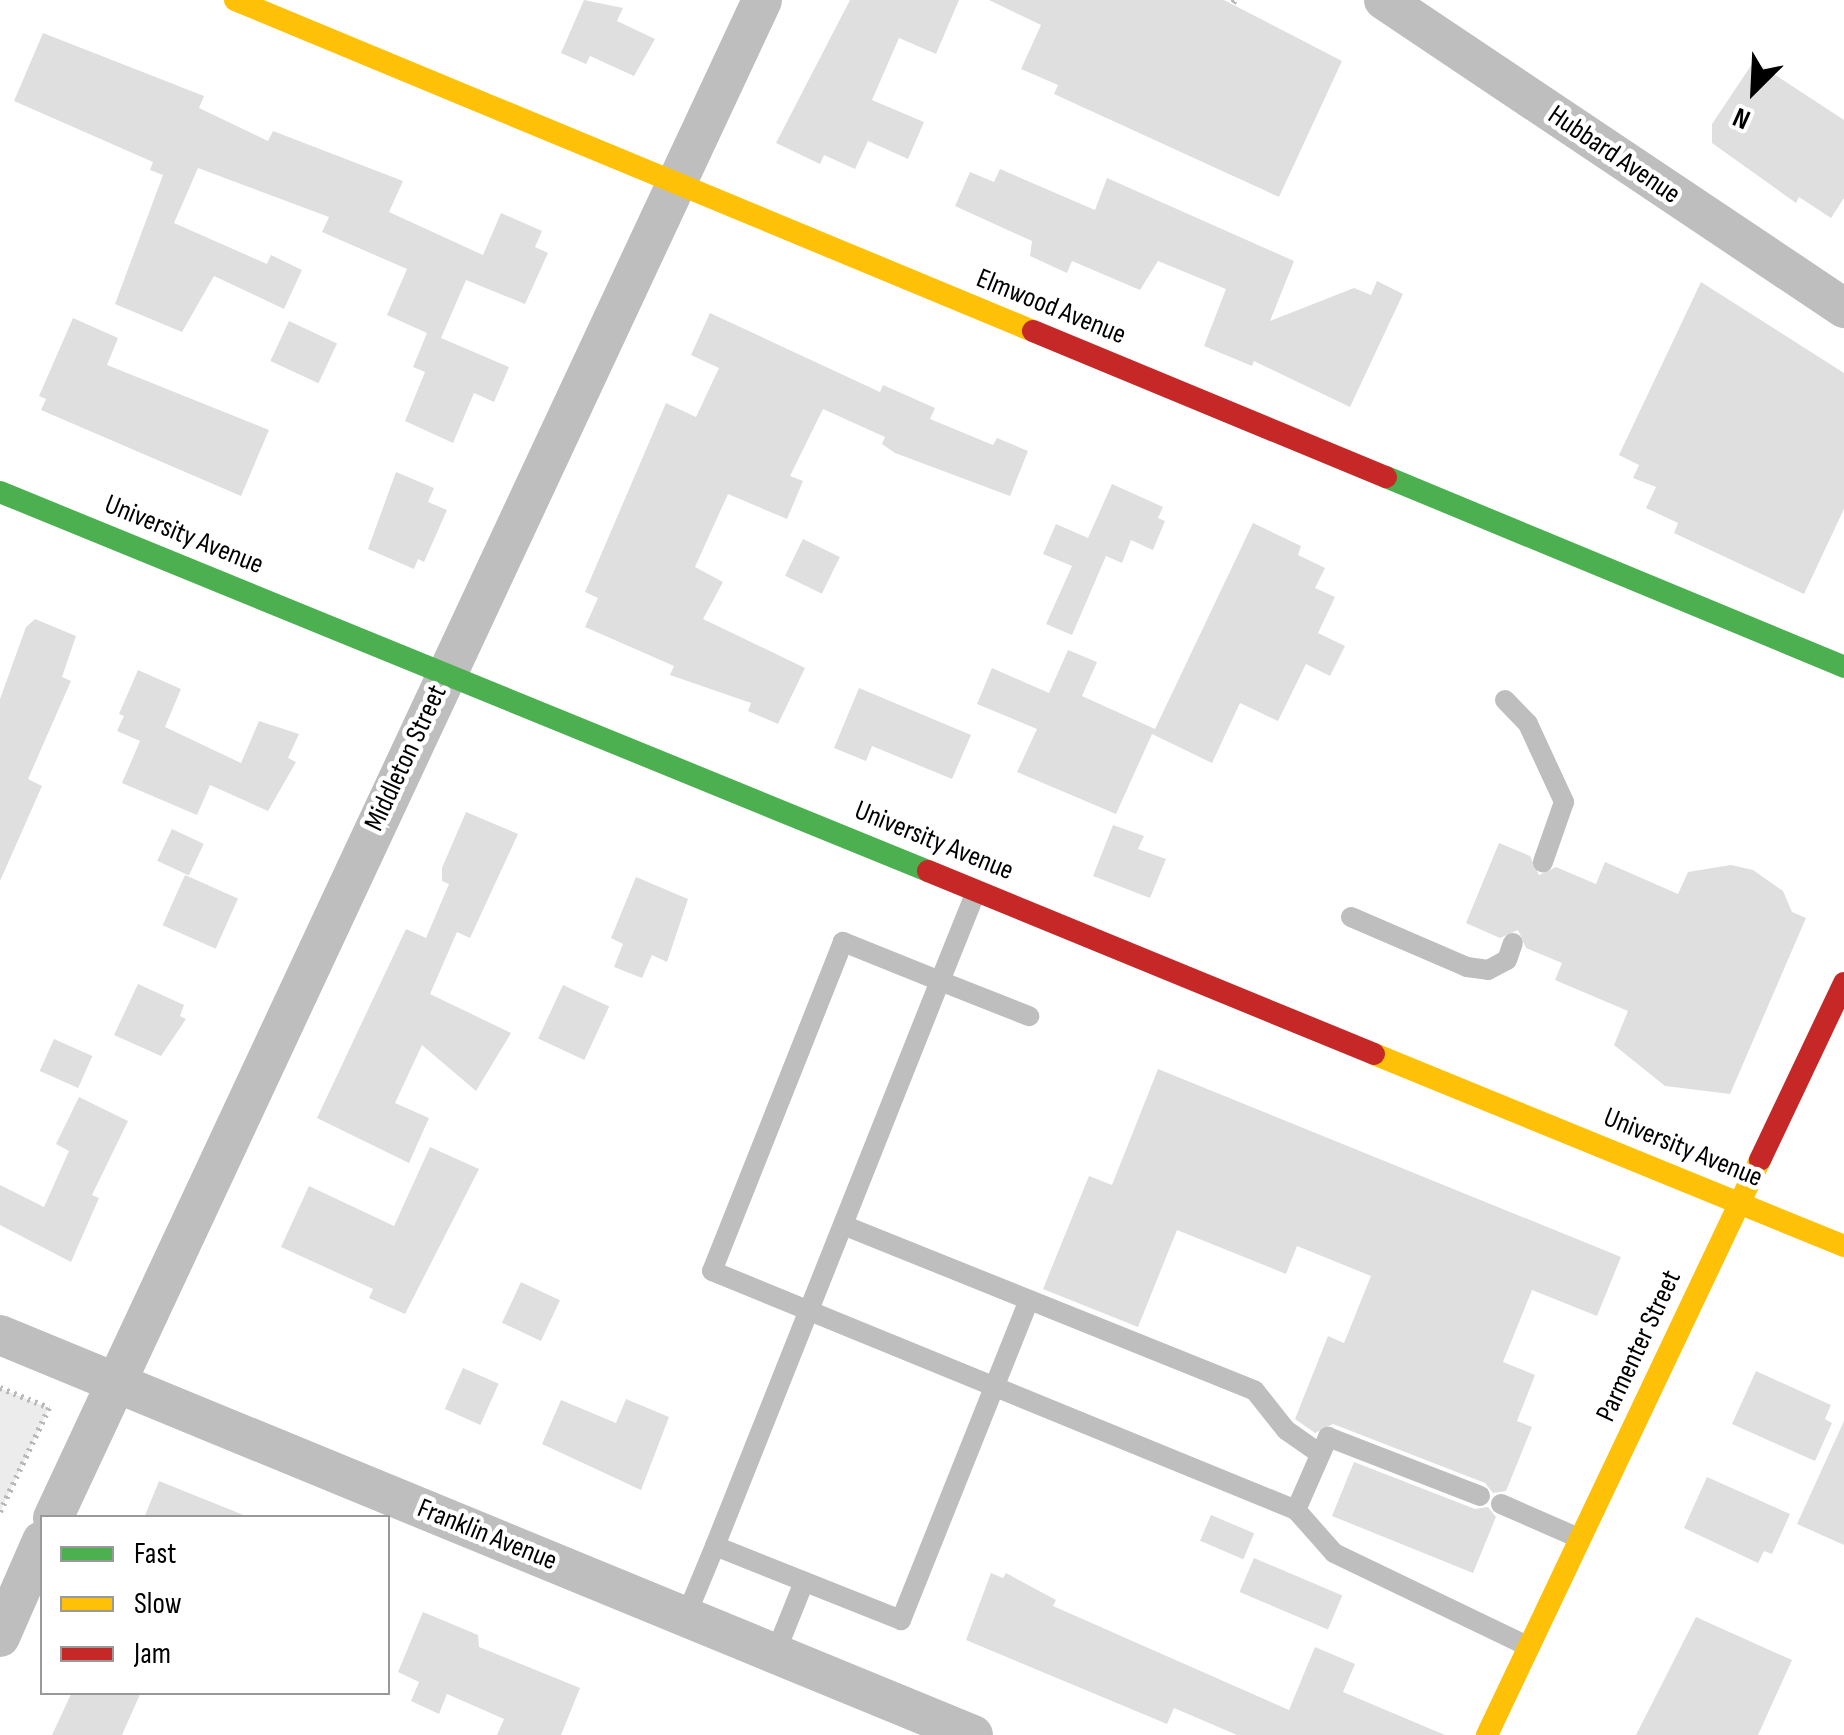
<!DOCTYPE html>
<html>
<head>
<meta charset="utf-8">
<style>
	body { margin:0 }
	#map { position:relative; width:1844px; height:1735px; overflow:hidden; background:#fff; font-family:"Sofia Sans Condensed",sans-serif }
	div>[style] { position:absolute }
	.green>* { inset:0; background:#ececec }
	.building>* { inset:0; background:#dfdfdf; transform-origin:0 0 }
	.path>* { height:6px; margin-top:-3px; transform-origin:0; background:repeating-linear-gradient(90deg,#b9b9b9 0 2.5px,transparent 0 7.5px) }
	.lane>* { height:20px; margin:-10px; padding:0 10px; transform-origin:10px; border-radius:10px; background:#bebebe }
	.street>* { height:40px; margin:-20px; padding:0 20px; transform-origin:20px; border-radius:20px; background:#bebebe }
	.fast>* { height:22px; margin:-11px; padding:0 11px; transform-origin:11px; border-radius:11px; background:#4caf50 }
	.slow>* { height:22px; margin:-11px; padding:0 11px; transform-origin:11px; border-radius:11px; background:#ffc107 }
	.jam>* { height:22px; margin:-11px; padding:0 11px; transform-origin:11px; border-radius:11px; background:#c62828 }
	span { translate:-50% -50%; white-space:nowrap; text-align:center; line-height:1.15; -webkit-text-stroke:9px #fff; paint-order:stroke }
	.street-label { font-size:28px; color:#000 }
	.legend { position:absolute; left:40px; top:1515px; width:350px; height:180px; box-sizing:border-box; background:#fff; border:2px solid #999; margin:0; padding:12px 18px; list-style:none; font-size:30px; color:#000 }
	.legend li { display:flex; align-items:center; gap:20px; height:50px }
	.legend b { width:50px; border:2px solid #999 }
	.north { position:absolute; left:1704px; top:40px; width:100px; height:100px; -webkit-text-stroke:8px #fff; paint-order:stroke; rotate:204deg; font-size:28px; font-weight:700; line-height:40px; text-align:center; color:#000 }
	.north::after { content:''; display:block; margin:auto; width:35px; height:45px; background:#000; clip-path:polygon(50% 0,100% 100%,50% 72%,0 100%) }
</style>
</head>
<body>
<div id="map">
	<div class="green">
		<div style="clip-path:polygon(0 1388px,49px 1408px,0 1512px)"></div>
	</div>
	<div class="building">
		<div style="clip-path:polygon(584px 0,623px 8px,617px 21px,655px 39px,634px 76px,590px 56px,586px 64px,561px 53px)"></div>
		<div style="clip-path:polygon(850px 0,959px 0,936px 54px,899px 38px,872px 100px,924px 122px,908px 159px,868px 141px,855px 169px,824px 155px,820px 164px,776px 143px)"></div>
		<div style="clip-path:polygon(989px 0,1224px 0,1342px 61px,1279px 197px,1054px 94px,1058px 85px,1021px 69px,1041px 25px)"></div>
		<div style="clip-path:polygon(43px 33px,204px 96px,199px 108px,268px 141px,273px 131px,403px 181px,389px 212px,483px 255px,501px 213px,542px 231px,535px 247px,548px 253px,525px 304px,466px 280px,441px 338px,509px 367px,494px 402px,474px 393px,453px 443px,405px 421px,425px 372px,413px 367px,427px 333px,387px 315px,407px 269px,322px 232px,329px 217px,198px 168px,174px 223px,267px 264px,271px 255px,302px 270px,284px 309px,214px 276px,182px 332px,115px 304px,163px 175px,150px 170px,153px 162px,14px 101px)"></div>
		<div style="clip-path:polygon(1754px 61px,1844px 120px,1844px 198px,1831px 218px,1799px 197px,1796px 203px,1712px 143px,1712px 124px)"></div>
		<div style="clip-path:polygon(1000px 169px,1095px 210px,1107px 178px,1294px 261px,1270px 321px,1354px 288px,1371px 295px,1377px 281px,1403px 294px,1350px 407px,1254px 361px,1252px 366px,1204px 346px,1226px 289px,1158px 261px,1140px 290px,1072px 261px,1067px 273px,1030px 256px,1032px 241px,955px 206px,970px 172px,994px 182px)"></div>
		<div style="clip-path:polygon(1701px 282px,1844px 373px,1844px 509px,1804px 594px,1674px 533px,1678px 523px,1646px 508px,1656px 487px,1633px 478px,1639px 465px,1619px 455px)"></div>
		<div style="clip-path:polygon(710px 313px,880px 392px,883px 385px,935px 408px,930px 419px,993px 445px,997px 438px,1028px 451px,1010px 496px,895px 453px,882px 444px,885px 437px,823px 409px,790px 476px,803px 481px,787px 519px,728px 494px,695px 567px,723px 582px,703px 619px,805px 668px,778px 724px,748px 711px,751px 703px,670px 675px,674px 666px,585px 627px,598px 598px,585px 592px,666px 403px,696px 417px,719px 368px,691px 355px)"></div>
		<div style="clip-path:polygon(73px 318px,118px 338px,107px 365px,269px 430px,241px 496px,41px 410px,46px 399px,39px 396px)"></div>
		<div style="left:289px;top:321px;width:53px;height:44px;rotate:25deg"></div>
		<div style="clip-path:polygon(396px 472px,434px 488px,428px 502px,447px 510px,424px 562px,418px 559px,414px 569px,368px 549px)"></div>
		<div style="clip-path:polygon(1112px 484px,1163px 507px,1158px 518px,1165px 521px,1153px 550px,1131px 540px,1122px 563px,1106px 556px,1072px 635px,1046px 624px,1072px 566px,1043px 554px,1056px 524px,1088px 538px)"></div>
		<div style="clip-path:polygon(1253px 523px,1301px 546px,1298px 555px,1325px 568px,1315px 588px,1335px 597px,1318px 633px,1345px 646px,1330px 676px,1306px 664px,1278px 721px,1240px 703px,1212px 763px,1152px 734px,1116px 814px,1017px 772px,1037px 729px,977px 704px,992px 668px,1049px 693px,1068px 650px,1097px 662px,1082px 696px,1155px 729px)"></div>
		<div style="left:803px;top:539px;width:41px;height:41px;rotate:26deg"></div>
		<div style="clip-path:polygon(35px 619px,76px 636px,62px 677px,71px 681px,28px 779px,42px 786px,0 881px,0 699px,26px 627px)"></div>
		<div style="clip-path:polygon(138px 670px,181px 689px,165px 727px,241px 763px,259px 721px,299px 734px,288px 758px,296px 762px,268px 811px,210px 785px,197px 815px,122px 783px,140px 741px,117px 731px,124px 716px,119px 714px)"></div>
		<div style="clip-path:polygon(859px 688px,971px 735px,952px 779px,872px 746px,866px 761px,834px 748px)"></div>
		<div style="clip-path:polygon(466px 812px,518px 834px,470px 938px,457px 932px,430px 994px,511px 1033px,476px 1091px,422px 1045px,395px 1103px,429px 1118px,409px 1163px,317px 1118px,406px 929px,426px 938px,449px 884px,442px 881px,442px 868px)"></div>
		<div style="clip-path:polygon(1113px 825px,1144px 836px,1138px 849px,1166px 859px,1150px 898px,1093px 876px)"></div>
		<div style="left:172px;top:829px;width:35px;height:35px;rotate:25deg"></div>
		<div style="clip-path:polygon(1499px 843px,1530px 856px,1539px 875px,1556px 867px,1596px 884px,1605px 862px,1678px 894px,1688px 872px,1731px 865px,1753px 870px,1783px 891px,1792px 912px,1806px 918px,1730px 1094px,1665px 1086px,1614px 1045px,1628px 1011px,1555px 980px,1562px 963px,1526px 948px,1518px 930px,1500px 938px,1466px 923px)"></div>
		<div style="left:185px;top:875px;width:58px;height:55px;rotate:24deg"></div>
		<div style="clip-path:polygon(636px 877px,688px 899px,667px 962px,652px 955px,642px 978px,614px 967px,623px 944px,611px 938px)"></div>
		<div style="clip-path:polygon(138px 984px,184px 1005px,180px 1016px,186px 1019px,161px 1056px,114px 1035px)"></div>
		<div style="left:563px;top:985px;width:51px;height:59px;rotate:25deg"></div>
		<div style="left:54px;top:1039px;width:42px;height:35px;rotate:24deg"></div>
		<div style="clip-path:polygon(1158px 1069px,1621px 1257px,1597px 1316px,1532px 1290px,1503px 1362px,1535px 1375px,1517px 1421px,1532px 1427px,1506px 1491px,1493px 1493px,1485px 1483px,1333px 1424px,1315px 1433px,1295px 1419px,1328px 1336px,1344px 1343px,1371px 1276px,1297px 1246px,1286px 1274px,1177px 1230px,1138px 1327px,1043px 1289px,1089px 1176px,1112px 1185px)"></div>
		<div style="clip-path:polygon(79px 1097px,128px 1121px,92px 1195px,99px 1198px,71px 1262px,0 1225px,0 1185px,44px 1207px,69px 1151px,56px 1144px)"></div>
		<div style="clip-path:polygon(430px 1147px,479px 1169px,405px 1314px,369px 1298px,373px 1289px,281px 1247px,309px 1186px,394px 1226px)"></div>
		<div style="left:521px;top:1282px;width:43px;height:45px;rotate:25deg"></div>
		<div style="left:463px;top:1368px;width:39px;height:45px;rotate:24deg"></div>
		<div style="clip-path:polygon(1756px 1371px,1831px 1405px,1825px 1419px,1832px 1423px,1815px 1461px,1732px 1424px)"></div>
		<div style="clip-path:polygon(626px 1399px,669px 1417px,641px 1490px,542px 1444px,561px 1400px,616px 1423px)"></div>
		<div style="clip-path:polygon(1844px 1421px,1844px 1545px,1797px 1524px)"></div>
		<div style="clip-path:polygon(1354px 1462px,1475px 1509px,1488px 1507px,1496px 1517px,1473px 1573px,1332px 1516px)"></div>
		<div style="clip-path:polygon(1707px 1477px,1790px 1514px,1772px 1554px,1764px 1551px,1758px 1563px,1684px 1528px)"></div>
		<div style="clip-path:polygon(159px 1481px,246px 1516px,246px 1518px,144px 1518px)"></div>
		<div style="left:1211px;top:1515px;width:47px;height:28px;rotate:23deg"></div>
		<div style="left:1254px;top:1558px;width:96px;height:37px;rotate:23deg"></div>
		<div style="clip-path:polygon(991px 1573px,1003px 1578px,1006px 1573px,1056px 1600px,1053px 1606px,1289px 1710px,1315px 1647px,1355px 1664px,1343px 1692px,1445px 1735px,1237px 1735px,1174px 1708px,1167px 1724px,966px 1640px)"></div>
		<div style="clip-path:polygon(423px 1612px,478px 1635px,479px 1647px,580px 1688px,561px 1735px,497px 1735px,504px 1719px,447px 1694px,439px 1714px,411px 1701px,419px 1682px,398px 1672px)"></div>
		<div style="clip-path:polygon(1696px 1617px,1792px 1660px,1758px 1735px,1636px 1735px)"></div>
		<div style="clip-path:polygon(72px 1692px,141px 1692px,122px 1735px,52px 1735px)"></div>
	</div>
	<div class="path">
		<div style="left:1233px;top:3px;width:4px;rotate:-56deg"></div>
		<div style="left:0;top:1388px;width:53px;rotate:22.2deg"></div>
		<div style="left:49px;top:1408px;width:115px;rotate:115.2deg"></div>
	</div>
	<div class="lane">
		<div style="left:1505px;top:700px;width:33px;rotate:46deg"></div>
		<div style="left:1528px;top:724px;width:86px;rotate:65.2deg"></div>
		<div style="left:1564px;top:802px;width:64px;rotate:109.3deg"></div>
		<div style="left:975px;top:894px;width:94px;rotate:111.9deg"></div>
		<div style="left:940px;top:981px;width:105px;rotate:-158.1deg"></div>
		<div style="left:843px;top:942px;width:354px;rotate:111.7deg"></div>
		<div style="left:712px;top:1271px;width:631px;rotate:22.26deg"></div>
		<div style="left:1296px;top:1510px;width:57px;rotate:48.5deg"></div>
		<div style="left:1334px;top:1553px;width:214px;rotate:25.7deg"></div>
		<div style="left:1351px;top:917px;width:126px;rotate:23.3deg"></div>
		<div style="left:1467px;top:967px;width:21px;rotate:8deg"></div>
		<div style="left:1488px;top:970px;width:21px;rotate:-28deg"></div>
		<div style="left:1507px;top:960px;width:18px;rotate:-71deg"></div>
		<div style="left:843px;top:1225px;width:444px;rotate:21.9deg"></div>
		<div style="left:1255px;top:1391px;width:50px;rotate:51.5deg"></div>
		<div style="left:1286px;top:1430px;width:39px;rotate:35deg"></div>
		<div style="left:1029px;top:1300px;width:345px;rotate:111.8deg"></div>
		<div style="left:901px;top:1620px;width:200px;rotate:-158.3deg"></div>
		<div style="left:715px;top:1546px;width:608px;rotate:-68.29deg"></div>
		<div style="left:940px;top:981px;width:96px;rotate:21.5deg"></div>
		<div style="left:1501px;top:1504px;width:85px;rotate:23.6deg"></div>
		<div style="left:1296px;top:1510px;width:80px;rotate:-66.3deg"></div>
		<div style="left:1328px;top:1437px;width:163px;rotate:21.2deg"></div>
		<div style="left:686px;top:1616px;width:76px;rotate:-67.5deg"></div>
		<div style="left:775px;top:1654px;width:78px;rotate:-68.1deg"></div>
	</div>
	<div class="street">
		<div style="left:1384px;top:0;width:554px;rotate:33.8deg"></div>
		<div style="left:0;top:1335px;width:1052px;rotate:22.35deg"></div>
		<div style="left:53px;top:1518px;width:1675px;rotate:-64.96deg"></div>
		<div style="left:0;top:1637px;width:105px;rotate:-66.4deg"></div>
	</div>
	<div class="fast">
		<div style="left:1386px;top:477px;width:496px;rotate:22.5deg"></div>
		<div style="left:0;top:492px;width:1002px;rotate:22.22deg"></div>
	</div>
	<div class="slow">
		<div style="left:235px;top:0;width:864px;rotate:22.53deg"></div>
		<div style="left:1374px;top:1054px;width:508px;rotate:22.22deg"></div>
		<div style="left:1487px;top:1735px;width:637px;rotate:-64.6deg"></div>
	</div>
	<div class="jam">
		<div style="left:1033px;top:331px;width:382px;rotate:22.5deg"></div>
		<div style="left:928px;top:871px;width:482px;rotate:22.3deg"></div>
		<div style="left:1760px;top:1160px;width:196px;rotate:-64.6deg"></div>
	</div>
	<div class="street-label">
		<span style="left:1614px;top:155px;rotate:34deg">Hubbard Avenue</span>
		<span style="left:1051px;top:307px;rotate:22deg">Elmwood Avenue</span>
		<span style="left:184px;top:535px;rotate:22deg">University Avenue</span>
		<span style="left:406px;top:758px;rotate:-65deg">Middleton Street</span>
		<span style="left:934px;top:841px;rotate:22deg">University Avenue</span>
		<span style="left:1683px;top:1148px;rotate:22deg">University Avenue</span>
		<span style="left:1639px;top:1346px;rotate:-65deg">Parmenter Street</span>
		<span style="left:487px;top:1535px;rotate:22deg">Franklin Avenue</span>
	</div>
	<ul class="legend">
	<li><b style="height:12px;background:#4caf50"></b>Fast</li>
	<li><b style="height:12px;background:#ffc107"></b>Slow</li>
	<li><b style="height:12px;background:#c62828"></b>Jam</li>
	</ul>
	<div class="north">N</div>
</div>
</body>
</html>
